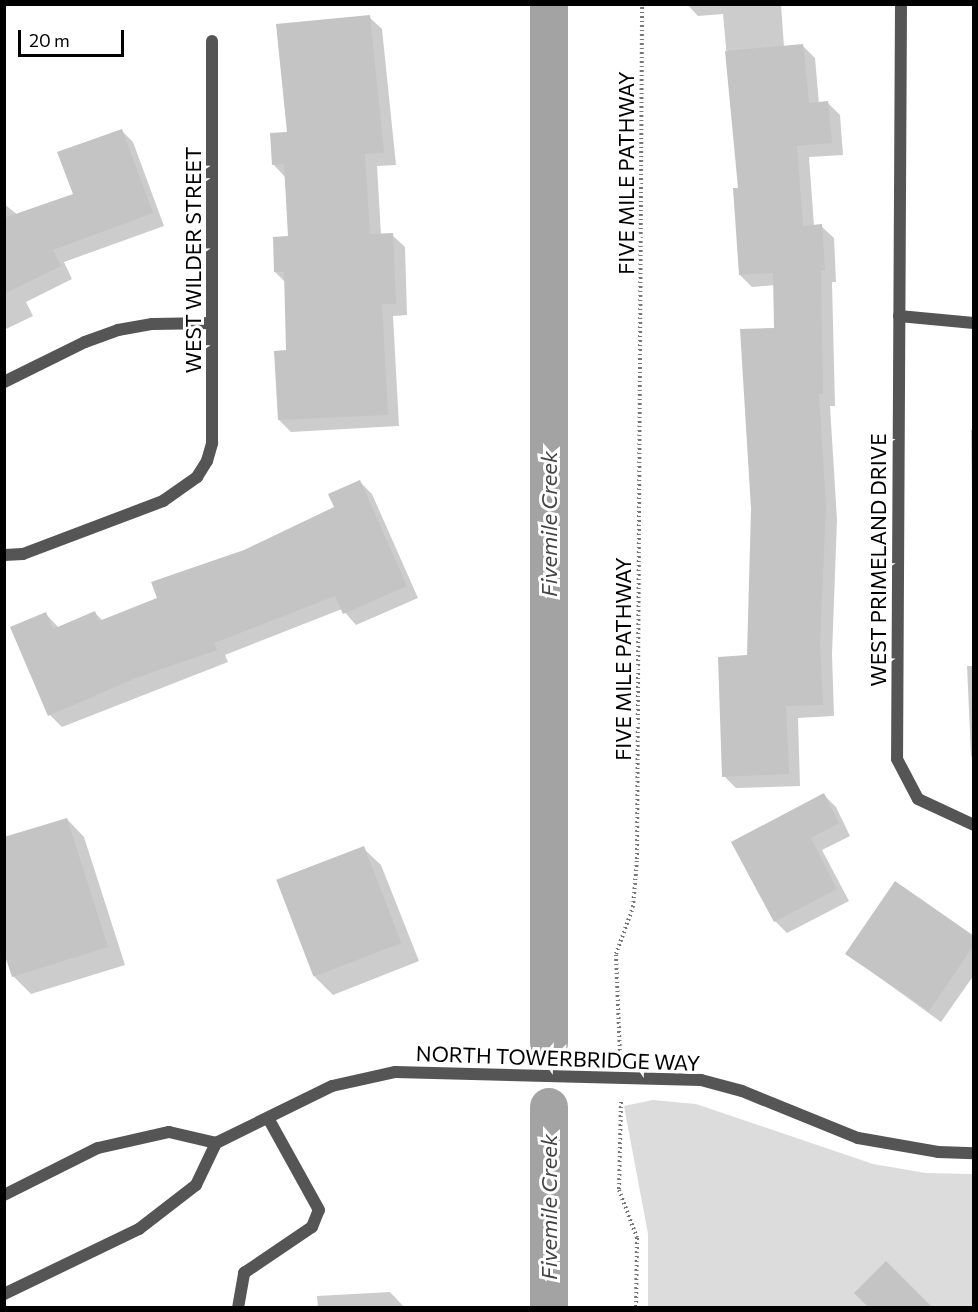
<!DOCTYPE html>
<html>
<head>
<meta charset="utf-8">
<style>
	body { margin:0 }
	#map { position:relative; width:978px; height:1312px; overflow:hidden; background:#fff; font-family:Commissioner,sans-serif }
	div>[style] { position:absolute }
	.green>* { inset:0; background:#dcdcdc }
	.shadow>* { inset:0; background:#0003 }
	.canal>* { height:38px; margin:-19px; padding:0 19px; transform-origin:19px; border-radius:19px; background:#a3a3a3 }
	.building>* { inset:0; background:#c4c4c4; transform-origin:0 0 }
	.path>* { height:4px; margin-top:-2px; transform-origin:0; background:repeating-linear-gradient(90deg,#777 0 1.5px,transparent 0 4.5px) }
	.service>* { height:12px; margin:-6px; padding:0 6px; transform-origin:6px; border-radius:6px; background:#555 }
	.minor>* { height:12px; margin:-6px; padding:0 6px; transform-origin:6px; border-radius:6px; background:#555 }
	.tertiary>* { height:12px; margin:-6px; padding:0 6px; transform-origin:6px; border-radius:6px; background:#555 }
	span { translate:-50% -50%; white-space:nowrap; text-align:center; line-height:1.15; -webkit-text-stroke:6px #fff; paint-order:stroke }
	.street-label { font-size:21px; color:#000 }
	.water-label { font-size:22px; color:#444; font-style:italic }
	.frame { position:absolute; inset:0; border:6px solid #000; pointer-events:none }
	.scale { position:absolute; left:18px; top:30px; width:106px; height:27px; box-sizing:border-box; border:3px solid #000; border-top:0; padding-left:8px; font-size:18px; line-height:21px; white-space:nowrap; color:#000; -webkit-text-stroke:4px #fff; paint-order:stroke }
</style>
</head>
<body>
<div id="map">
	<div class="green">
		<div style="clip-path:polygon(653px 1100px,696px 1104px,873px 1164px,926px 1173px,973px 1174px,973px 1307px,648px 1307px,648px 1234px,624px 1106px)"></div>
	</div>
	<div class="shadow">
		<div style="clip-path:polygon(687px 4px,781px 4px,784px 47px,803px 46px,815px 58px,819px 104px,828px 103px,840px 115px,843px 155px,809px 157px,814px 226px,821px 226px,834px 238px,836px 282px,832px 282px,835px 406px,830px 406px,837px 520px,832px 654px,834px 716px,798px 718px,800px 786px,736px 788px,724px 776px,749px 657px,776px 329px,775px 285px,752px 287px,740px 275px,739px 189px,723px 14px,698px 16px)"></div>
		<div style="clip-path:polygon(369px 17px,382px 29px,396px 165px,377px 166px,381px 235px,392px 235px,405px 247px,407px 315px,393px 316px,399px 426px,291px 432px,279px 420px,287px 352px,285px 282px,275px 272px,290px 238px,285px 177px,273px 164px,288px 134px)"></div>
		<div style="clip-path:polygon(121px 130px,133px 142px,164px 226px,64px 262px,72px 279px,26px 302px,33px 316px,4px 330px,4px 204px,18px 215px,75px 195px)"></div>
		<div style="clip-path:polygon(971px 430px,974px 430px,974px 499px,972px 498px)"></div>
		<div style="clip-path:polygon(360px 482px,372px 494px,418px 598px,356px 625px,342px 609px,225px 655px,228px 662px,62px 727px,50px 715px,45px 613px,59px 628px,95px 613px,103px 621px,159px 599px,336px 508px)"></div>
		<div style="clip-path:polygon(967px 666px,974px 666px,974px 759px,971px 756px)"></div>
		<div style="clip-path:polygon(824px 795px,836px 807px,850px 836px,822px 850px,849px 901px,787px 933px,775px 921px)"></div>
		<div style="clip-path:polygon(67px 819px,84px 837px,125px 965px,31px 994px,13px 976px)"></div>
		<div style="clip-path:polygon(363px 848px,381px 865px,419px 961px,333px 995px,315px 977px)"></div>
		<div style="clip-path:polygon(974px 938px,974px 975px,941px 1022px,847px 954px)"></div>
		<div style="clip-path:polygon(390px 1292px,405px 1308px,318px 1308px,317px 1296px)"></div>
	</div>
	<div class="canal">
		<div style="left:549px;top:4px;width:1039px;rotate:90deg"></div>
		<div style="left:549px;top:1107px;width:201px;rotate:90deg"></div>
	</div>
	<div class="building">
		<div style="clip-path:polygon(370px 15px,384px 153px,365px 154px,370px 234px,393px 233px,396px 304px,382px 304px,388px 415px,278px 420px,274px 351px,286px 350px,284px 272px,274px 272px,273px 237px,288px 236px,284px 164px,272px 165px,270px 133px,287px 132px,276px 24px)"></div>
		<div style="clip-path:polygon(803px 44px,809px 103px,828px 101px,832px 143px,797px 146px,803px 226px,822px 224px,825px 270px,821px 270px,823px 394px,819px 394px,826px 507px,820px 641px,823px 705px,786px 706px,789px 774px,722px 777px,718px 657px,747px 655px,751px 509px,740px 329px,774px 328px,773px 273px,739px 275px,733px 188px,738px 188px,725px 51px)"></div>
		<div style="clip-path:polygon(122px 129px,153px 213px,53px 250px,61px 266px,4px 294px,4px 218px,73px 194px,57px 152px)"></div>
		<div style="clip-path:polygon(360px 480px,407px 586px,343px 614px,335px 596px,214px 643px,217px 650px,136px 678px,48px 716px,10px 627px,46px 612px,53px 629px,95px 611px,99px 621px,157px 598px,151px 582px,244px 550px,334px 507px,328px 494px)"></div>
		<div style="clip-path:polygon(824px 793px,839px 823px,811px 838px,837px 889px,774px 922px,731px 842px)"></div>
		<div style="clip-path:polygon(67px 818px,108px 947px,12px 977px,4px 953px,4px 837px)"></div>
		<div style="left:364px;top:846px;width:104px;height:94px;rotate:69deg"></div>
		<div style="clip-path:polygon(895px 881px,974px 936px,974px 945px,929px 1011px,845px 954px)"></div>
		<div style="clip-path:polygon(886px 1261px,933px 1308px,869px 1308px,854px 1293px)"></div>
	</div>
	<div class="path">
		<div style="left:620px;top:1055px;width:101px;rotate:-92.3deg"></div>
		<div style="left:616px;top:954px;width:50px;rotate:-70.1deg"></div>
		<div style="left:633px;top:907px;width:48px;rotate:-85.2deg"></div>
		<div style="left:637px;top:859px;width:855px;rotate:-89.66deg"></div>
		<div style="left:621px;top:1102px;width:88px;rotate:91.3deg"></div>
		<div style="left:619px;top:1190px;width:51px;rotate:69.4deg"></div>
		<div style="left:637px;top:1238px;width:70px;rotate:90.8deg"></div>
	</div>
	<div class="service">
		<div style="left:238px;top:1308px;width:36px;rotate:-80deg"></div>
		<div style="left:244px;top:1273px;width:82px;rotate:-34.1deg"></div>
		<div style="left:312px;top:1227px;width:18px;rotate:-68deg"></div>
		<div style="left:319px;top:1210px;width:105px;rotate:-119deg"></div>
	</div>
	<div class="minor">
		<div style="left:901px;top:4px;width:755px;rotate:90.3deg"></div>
		<div style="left:897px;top:759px;width:45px;rotate:62.3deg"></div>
		<div style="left:918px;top:799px;width:62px;rotate:24.9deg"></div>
		<div style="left:899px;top:316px;width:75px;rotate:5.3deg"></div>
		<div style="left:4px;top:382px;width:90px;rotate:-26.3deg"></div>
		<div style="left:85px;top:342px;width:35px;rotate:-20deg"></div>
		<div style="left:118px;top:330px;width:35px;rotate:-10deg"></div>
		<div style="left:152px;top:324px;width:60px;rotate:-1deg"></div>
		<div style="left:4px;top:555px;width:19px;rotate:-3deg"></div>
		<div style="left:23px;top:554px;width:150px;rotate:-20.7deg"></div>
		<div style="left:163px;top:501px;width:42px;rotate:-35.2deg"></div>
		<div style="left:197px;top:477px;width:19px;rotate:-58deg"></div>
		<div style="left:207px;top:461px;width:19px;rotate:-74deg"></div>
		<div style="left:212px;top:443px;width:402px;rotate:-90deg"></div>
	</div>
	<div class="tertiary">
		<div style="left:4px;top:1195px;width:105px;rotate:-26.6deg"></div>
		<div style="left:98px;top:1148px;width:73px;rotate:-12.7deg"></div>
		<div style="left:169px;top:1132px;width:48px;rotate:13.2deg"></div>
		<div style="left:216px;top:1143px;width:129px;rotate:-26.2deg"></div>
		<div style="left:332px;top:1086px;width:65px;rotate:-12.5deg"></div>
		<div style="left:395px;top:1072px;width:306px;rotate:1.5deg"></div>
		<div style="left:701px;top:1080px;width:42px;rotate:15deg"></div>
		<div style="left:742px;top:1091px;width:125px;rotate:22.1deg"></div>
		<div style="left:858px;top:1138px;width:81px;rotate:9.9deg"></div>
		<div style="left:938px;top:1152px;width:36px;rotate:2deg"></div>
		<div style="left:4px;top:1294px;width:150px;rotate:-25.7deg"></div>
		<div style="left:139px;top:1229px;width:72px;rotate:-37.7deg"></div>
		<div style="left:196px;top:1185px;width:47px;rotate:-64.5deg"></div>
	</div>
	<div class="street-label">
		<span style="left:626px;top:173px;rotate:-90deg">FIVE MILE PATHWAY</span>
		<span style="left:193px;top:260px;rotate:-90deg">WEST WILDER STREET</span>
		<span style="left:878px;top:560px;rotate:-90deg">WEST PRIMELAND DRIVE</span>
		<span style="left:623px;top:659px;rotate:-90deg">FIVE MILE PATHWAY</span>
		<span style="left:558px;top:1058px;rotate:2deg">NORTH TOWERBRIDGE WAY</span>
	</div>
	<div class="water-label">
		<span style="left:549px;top:524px;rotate:-90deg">Fivemile Creek</span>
		<span style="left:549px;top:1207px;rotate:-90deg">Fivemile Creek</span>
	</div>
	<div class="frame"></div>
	<div class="scale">20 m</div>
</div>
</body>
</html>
